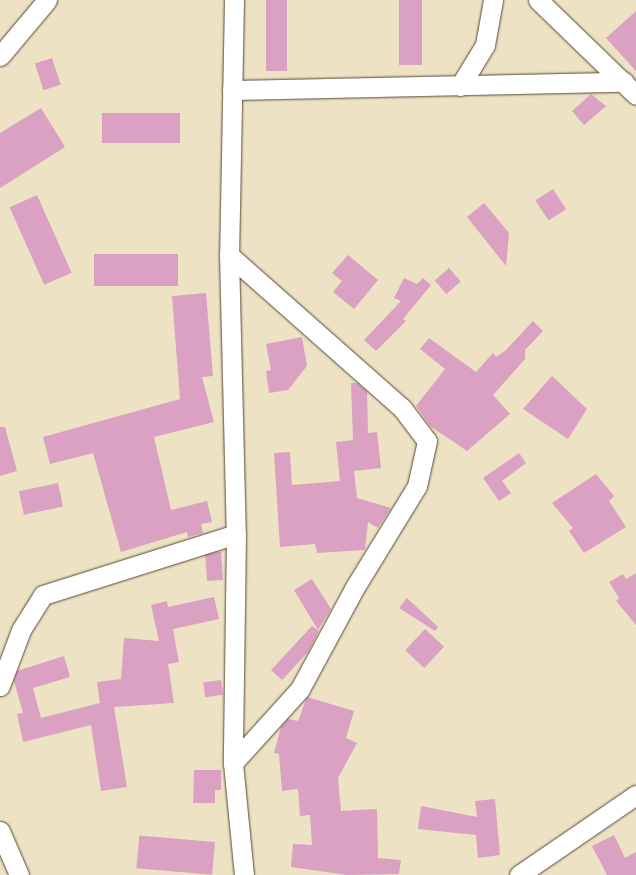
<!DOCTYPE html>
<html>
<head>
<meta charset="utf-8">
<style>
	body { margin:0 }
	#map { position:relative; width:636px; height:875px; overflow:hidden; background:#ede2c3; font-family:"IM FELL French Canon",serif }
	div>[style] { position:absolute }
	.building>* { inset:0; background:#daa1c3; transform-origin:0 0 }
	.roads { filter:drop-shadow(0 0 1px #564637) drop-shadow(0 0 1px #564637) }
	.minor>* { height:19px; margin:-9.5px; padding:0 9.5px; transform-origin:9.5px; border-radius:9.5px; background:#fff }
	span { translate:-50% -50%; white-space:nowrap; text-align:center; line-height:1.15; -webkit-text-stroke:3px #f7f3e8; paint-order:stroke }
</style>
</head>
<body>
<div id="map">
	<div class="building">
		<div style="left:266px;top:0;width:21px;height:71px"></div>
		<div style="left:399px;top:0;width:23px;height:65px"></div>
		<div style="clip-path:polygon(636px 11px,636px 71px,606px 38px)"></div>
		<div style="left:52px;top:58px;width:28px;height:18px;rotate:72deg"></div>
		<div style="clip-path:polygon(591px 94px,606px 106px,584px 125px,572px 111px)"></div>
		<div style="clip-path:polygon(41px 108px,65px 147px,0 188px,0 133px)"></div>
		<div style="left:180px;top:113px;width:30px;height:78px;rotate:90deg"></div>
		<div style="left:553px;top:189px;width:24px;height:21px;rotate:57deg"></div>
		<div style="left:37px;top:195px;width:85px;height:30px;rotate:66deg"></div>
		<div style="clip-path:polygon(484px 203px,509px 233px,506px 266px,467px 217px)"></div>
		<div style="left:178px;top:254px;width:32px;height:84px;rotate:90deg"></div>
		<div style="clip-path:polygon(348px 255px,378px 280px,354px 309px,333px 292px,342px 281px,332px 273px)"></div>
		<div style="left:449px;top:268px;width:18px;height:19px;rotate:49deg"></div>
		<div style="clip-path:polygon(404px 278px,417px 284px,423px 278px,431px 285px,403px 319px,406px 321px,376px 351px,364px 340px,401px 301px,394px 298px)"></div>
		<div style="clip-path:polygon(206px 293px,213px 376px,202px 377px,214px 422px,154px 437px,171px 510px,207px 501px,212px 522px,201px 524px,203px 533px,188px 537px,187px 532px,121px 552px,93px 453px,50px 464px,43px 437px,180px 399px,172px 296px)"></div>
		<div style="clip-path:polygon(533px 321px,543px 331px,525px 350px,525px 359px,493px 395px,510px 414px,467px 451px,430px 426px,416px 406px,445px 369px,420px 349px,429px 338px,476px 372px,493px 353px,496px 357px,505px 351px)"></div>
		<div style="clip-path:polygon(302px 337px,307px 366px,288px 390px,269px 393px,266px 371px,271px 370px,266px 344px)"></div>
		<div style="clip-path:polygon(552px 376px,587px 409px,568px 439px,523px 409px)"></div>
		<div style="clip-path:polygon(351px 383px,357px 383px,367px 391px,368px 433px,377px 432px,381px 468px,354px 471px,357px 498px,391px 508px,378px 528px,368px 522px,365px 550px,317px 553px,315px 544px,280px 547px,274px 453px,290px 452px,292px 485px,340px 481px,336px 442px,353px 440px)"></div>
		<div style="clip-path:polygon(0 427px,5px 427px,17px 471px,0 476px)"></div>
		<div style="clip-path:polygon(519px 453px,526px 463px,502px 481px,511px 493px,499px 501px,483px 478px)"></div>
		<div style="clip-path:polygon(596px 474px,614px 496px,609px 501px,626px 527px,584px 553px,569px 531px,573px 528px,552px 503px)"></div>
		<div style="left:58px;top:483px;width:24px;height:40px;rotate:78deg"></div>
		<div style="left:221px;top:552px;width:28px;height:16px;rotate:86deg"></div>
		<div style="clip-path:polygon(636px 573px,636px 625px,616px 601px,619px 598px,609px 582px,623px 574px,626px 579px)"></div>
		<div style="clip-path:polygon(312px 579px,331px 609px,318px 630px,294px 590px)"></div>
		<div style="clip-path:polygon(214px 597px,219px 619px,173px 629px,179px 662px,168px 664px,174px 703px,114px 707px,127px 787px,101px 791px,91px 725px,23px 742px,17px 714px,23px 713px,14px 681px,17px 671px,64px 656px,70px 677px,33px 688px,41px 718px,100px 703px,97px 682px,121px 679px,124px 638px,159px 641px,151px 605px,167px 601px,168px 607px)"></div>
		<div style="clip-path:polygon(407px 598px,438px 627px,435px 631px,399px 608px)"></div>
		<div style="clip-path:polygon(312px 626px,319px 631px,308px 652px,282px 680px,271px 670px)"></div>
		<div style="left:425px;top:629px;width:26px;height:29px;rotate:43deg"></div>
		<div style="left:221px;top:680px;width:15px;height:18px;rotate:82deg"></div>
		<div style="clip-path:polygon(307px 697px,354px 711px,346px 738px,357px 743px,338px 778px,341px 811px,377px 809px,378px 858px,401px 860px,399px 874px,347px 875px,291px 867px,293px 844px,312px 845px,310px 815px,300px 816px,298px 789px,282px 791px,279px 754px,274px 753px,281px 727px,288px 719px,298px 721px)"></div>
		<div style="clip-path:polygon(194px 770px,221px 770px,221px 790px,215px 790px,215px 803px,193px 803px)"></div>
		<div style="clip-path:polygon(495px 799px,500px 855px,478px 858px,476px 835px,418px 829px,421px 806px,477px 817px,475px 801px)"></div>
		<div style="clip-path:polygon(614px 835px,625px 858px,636px 852px,636px 875px,607px 875px,592px 846px)"></div>
		<div style="left:215px;top:842px;width:33px;height:76px;rotate:95deg"></div>
	</div>
	<div class="roads">
		<div class="minor">
			<div style="left:234px;top:0;width:255px;rotate:91.1deg"></div>
			<div style="left:229px;top:255px;width:279px;rotate:88.6deg"></div>
			<div style="left:236px;top:534px;width:229px;rotate:90.8deg"></div>
			<div style="left:233px;top:763px;width:113px;rotate:84.4deg"></div>
			<div style="left:538px;top:0;width:136px;rotate:44.1deg"></div>
			<div style="left:0;top:56px;width:73px;rotate:-50deg"></div>
			<div style="left:460px;top:86px;width:48px;rotate:-58.6deg"></div>
			<div style="left:485px;top:45px;width:46px;rotate:-79.9deg"></div>
			<div style="left:232px;top:90px;width:392px;rotate:-1.2deg"></div>
			<div style="left:229px;top:255px;width:231px;rotate:41.5deg"></div>
			<div style="left:402px;top:408px;width:41px;rotate:52.9deg"></div>
			<div style="left:427px;top:441px;width:46px;rotate:102.5deg"></div>
			<div style="left:417px;top:486px;width:121px;rotate:121.5deg"></div>
			<div style="left:354px;top:589px;width:114px;rotate:118.4deg"></div>
			<div style="left:300px;top:689px;width:100px;rotate:132.2deg"></div>
			<div style="left:0;top:686px;width:60px;rotate:-69.4deg"></div>
			<div style="left:21px;top:630px;width:41px;rotate:-57.8deg"></div>
			<div style="left:43px;top:595px;width:202px;rotate:-17.5deg"></div>
			<div style="left:0;top:831px;width:48px;rotate:66.6deg"></div>
			<div style="left:519px;top:875px;width:142px;rotate:-34.4deg"></div>
		</div>
	</div>
</div>
</body>
</html>
